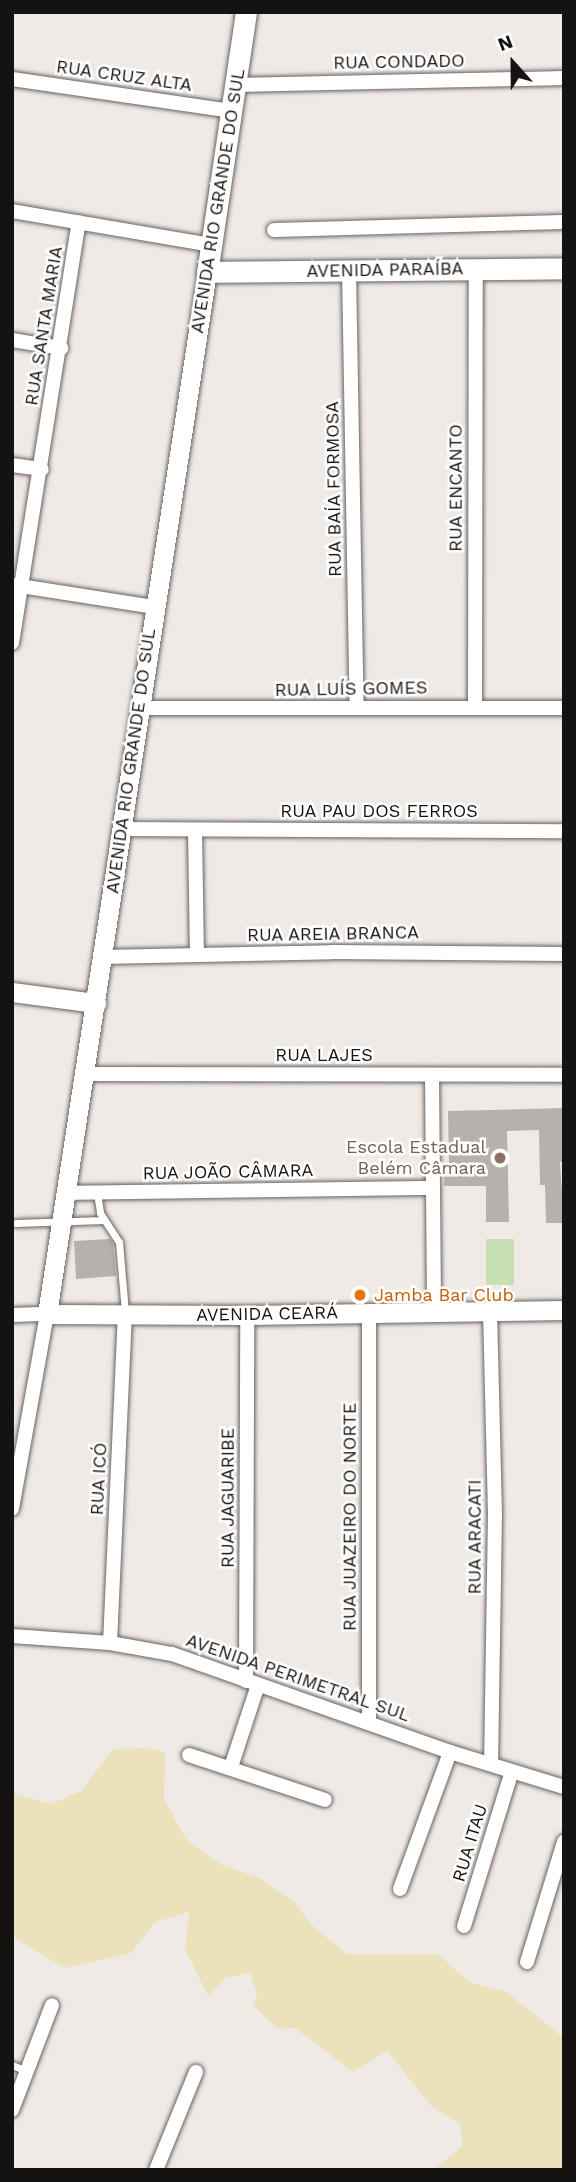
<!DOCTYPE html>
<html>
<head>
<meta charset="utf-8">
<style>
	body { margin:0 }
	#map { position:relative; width:576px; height:2182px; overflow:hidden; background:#f0eae6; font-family:"Work Sans",sans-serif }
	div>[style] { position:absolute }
	.green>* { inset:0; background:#c8dfb3; transform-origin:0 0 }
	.sand>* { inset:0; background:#ebe2bc }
	.building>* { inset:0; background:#b6b1ad }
	.roads { filter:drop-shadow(0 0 2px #696360) drop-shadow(0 0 2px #696360) }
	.service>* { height:7px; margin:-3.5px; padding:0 3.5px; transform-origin:3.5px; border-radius:3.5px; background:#fff }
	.minor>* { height:14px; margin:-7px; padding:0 7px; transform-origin:7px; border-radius:7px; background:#fff }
	.tertiary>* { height:19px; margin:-9.5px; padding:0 9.5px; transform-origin:9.5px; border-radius:9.5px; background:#fff }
	.secondary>* { height:21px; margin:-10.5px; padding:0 10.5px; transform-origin:10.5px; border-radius:10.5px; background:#fff }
	.dots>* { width:19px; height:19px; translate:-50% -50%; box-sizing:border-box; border:4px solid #fff; border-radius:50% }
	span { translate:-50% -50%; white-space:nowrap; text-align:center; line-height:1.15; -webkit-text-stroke:5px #fff; paint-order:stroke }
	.street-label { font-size:18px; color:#151312 }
	.education-label { font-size:18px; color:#785e54 }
	.right { translate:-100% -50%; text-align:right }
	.food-label { font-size:18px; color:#c56008 }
	.left { translate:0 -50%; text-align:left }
	.frame { position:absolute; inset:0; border:14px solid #151312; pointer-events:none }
	.north { position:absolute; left:478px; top:28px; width:70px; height:70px; -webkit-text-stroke:5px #fff; paint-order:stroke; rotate:339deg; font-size:19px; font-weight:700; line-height:28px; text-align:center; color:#151312 }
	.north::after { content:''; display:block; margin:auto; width:24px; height:32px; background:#151312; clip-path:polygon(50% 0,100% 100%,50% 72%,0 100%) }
</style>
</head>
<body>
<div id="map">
	<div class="green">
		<div style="left:486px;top:1239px;width:28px;height:46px"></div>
	</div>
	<div class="sand">
		<div style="clip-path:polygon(146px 1748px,165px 1752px,164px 1799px,187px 1841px,222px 1865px,259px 1878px,294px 1902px,312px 1925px,346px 1954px,438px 1954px,469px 1982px,506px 1992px,564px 2038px,564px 2170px,434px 2170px,462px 2146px,461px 2124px,432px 2107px,387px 2051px,353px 2072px,295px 2028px,278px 2029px,253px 2005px,257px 1995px,250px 1973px,225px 1978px,208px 1996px,185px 1949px,189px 1912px,155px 1922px,131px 1953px,65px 1968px,16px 1939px,12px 1929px,12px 1793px,51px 1804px,81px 1791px,113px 1749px)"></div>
	</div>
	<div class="building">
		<div style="clip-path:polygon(564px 1108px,564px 1162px,560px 1162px,564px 1223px,546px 1223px,545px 1185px,540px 1185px,539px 1130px,507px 1131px,509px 1222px,486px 1222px,486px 1186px,444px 1186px,445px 1164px,449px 1164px,448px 1111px)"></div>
		<div style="clip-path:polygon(110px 1239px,113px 1244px,116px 1276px,76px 1279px,74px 1241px)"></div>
	</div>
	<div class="roads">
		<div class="service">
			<div style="left:97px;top:1193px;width:20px;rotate:81deg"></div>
			<div style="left:100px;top:1213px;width:35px;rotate:57deg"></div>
			<div style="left:119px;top:1242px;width:70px;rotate:85.1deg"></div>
			<div style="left:16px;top:1223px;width:88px;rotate:-2deg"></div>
			<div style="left:12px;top:2065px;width:16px;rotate:22deg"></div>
		</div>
		<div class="minor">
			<div style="left:12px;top:79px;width:221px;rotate:8.3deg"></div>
			<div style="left:235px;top:85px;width:329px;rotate:-1.2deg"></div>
			<div style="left:12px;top:211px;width:202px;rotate:9.7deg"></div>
			<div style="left:274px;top:230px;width:290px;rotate:-1.6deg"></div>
			<div style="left:349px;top:270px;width:438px;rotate:89deg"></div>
			<div style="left:12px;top:340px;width:50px;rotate:9.3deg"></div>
			<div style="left:12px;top:465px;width:30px;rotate:8deg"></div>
			<div style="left:14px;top:585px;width:142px;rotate:8.9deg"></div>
			<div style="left:12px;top:643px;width:426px;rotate:-81deg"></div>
			<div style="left:475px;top:707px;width:438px;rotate:-89.9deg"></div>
			<div style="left:138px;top:708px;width:426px"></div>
			<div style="left:121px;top:829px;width:443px;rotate:0.3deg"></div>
			<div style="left:195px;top:830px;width:125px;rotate:89.1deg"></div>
			<div style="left:102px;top:957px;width:230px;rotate:-1.2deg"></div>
			<div style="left:332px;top:952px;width:232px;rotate:0.5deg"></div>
			<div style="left:84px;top:1074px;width:480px;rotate:0.1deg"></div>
			<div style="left:432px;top:1075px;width:235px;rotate:89.5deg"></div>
			<div style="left:66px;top:1193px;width:367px;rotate:-0.8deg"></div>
			<div style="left:490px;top:1310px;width:203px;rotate:88.6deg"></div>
			<div style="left:495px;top:1513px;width:251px;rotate:90.9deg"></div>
			<div style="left:12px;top:1315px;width:35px;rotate:-2deg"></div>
			<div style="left:47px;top:1314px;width:198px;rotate:100.2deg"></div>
			<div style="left:12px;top:1636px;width:98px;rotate:4.1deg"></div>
			<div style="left:110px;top:1643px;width:63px;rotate:10.1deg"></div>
			<div style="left:172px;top:1654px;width:295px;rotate:19.4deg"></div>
			<div style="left:450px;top:1752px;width:119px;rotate:17.1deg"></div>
			<div style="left:110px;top:1643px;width:327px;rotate:-87.4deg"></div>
			<div style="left:246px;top:1681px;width:366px;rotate:-89.8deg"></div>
			<div style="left:369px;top:1722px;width:410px;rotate:-90deg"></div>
			<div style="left:189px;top:1755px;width:143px;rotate:18.3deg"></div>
			<div style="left:231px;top:1767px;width:86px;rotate:-71.8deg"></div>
			<div style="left:400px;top:1889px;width:146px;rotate:-69.9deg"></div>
			<div style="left:464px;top:1926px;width:162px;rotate:-72.8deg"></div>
			<div style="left:527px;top:1962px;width:126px;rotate:-72.9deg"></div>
			<div style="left:12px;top:2110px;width:112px;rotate:-69.1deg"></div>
			<div style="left:156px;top:2170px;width:106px;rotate:-67.8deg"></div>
		</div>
		<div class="tertiary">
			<div style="left:207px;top:272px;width:1054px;rotate:98.73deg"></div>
			<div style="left:47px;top:1314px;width:200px;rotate:0.3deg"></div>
			<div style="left:247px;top:1315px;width:317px;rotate:-0.9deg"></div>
			<div style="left:12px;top:992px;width:85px;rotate:7.5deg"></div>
		</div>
		<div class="secondary">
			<div style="left:246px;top:12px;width:263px;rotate:98.5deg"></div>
			<div style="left:207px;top:272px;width:357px;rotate:-0.6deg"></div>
		</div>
	</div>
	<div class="dots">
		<div style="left:500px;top:1158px;background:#8d6e63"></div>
		<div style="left:360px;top:1295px;background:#e8710a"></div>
	</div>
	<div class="street-label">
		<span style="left:399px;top:62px;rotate:-1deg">RUA CONDADO</span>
		<span style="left:124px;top:76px;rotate:8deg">RUA CRUZ ALTA</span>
		<span style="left:218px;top:201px;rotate:-81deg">AVENIDA RIO GRANDE DO SUL</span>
		<span style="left:385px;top:270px;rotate:-1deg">AVENIDA PARAÍBA</span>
		<span style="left:44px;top:326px;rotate:-81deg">RUA SANTA MARIA</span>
		<span style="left:456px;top:488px;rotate:-90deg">RUA ENCANTO</span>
		<span style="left:334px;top:489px;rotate:-91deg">RUA BAÍA FORMOSA</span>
		<span style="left:351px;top:689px;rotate:-1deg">RUA LUÍS GOMES</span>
		<span style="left:131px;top:761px;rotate:-82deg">AVENIDA RIO GRANDE DO SUL</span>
		<span style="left:379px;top:811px">RUA PAU DOS FERROS</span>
		<span style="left:333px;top:934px;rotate:-1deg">RUA AREIA BRANCA</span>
		<span style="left:324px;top:1055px">RUA LAJES</span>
		<span style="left:228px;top:1172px;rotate:-1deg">RUA JOÃO CÂMARA</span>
		<span style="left:267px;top:1314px;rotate:-1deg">AVENIDA CEARÁ</span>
		<span style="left:99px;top:1479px;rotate:-87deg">RUA ICÓ</span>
		<span style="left:228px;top:1498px;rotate:-90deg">RUA JAGUARIBE</span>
		<span style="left:350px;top:1517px;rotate:-90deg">RUA JUAZEIRO DO NORTE</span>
		<span style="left:475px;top:1537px;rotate:-90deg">RUA ARACATI</span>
		<span style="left:298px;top:1678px;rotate:19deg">AVENIDA PERIMETRAL SUL</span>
		<span style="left:470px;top:1843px;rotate:-73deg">RUA ITAU</span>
	</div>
	<div class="education-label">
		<span class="right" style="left:486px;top:1158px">Escola Estadual<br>Belém Câmara</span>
	</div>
	<div class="food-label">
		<span class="left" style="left:374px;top:1295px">Jamba Bar Club</span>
	</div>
	<div class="frame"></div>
	<div class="north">N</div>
</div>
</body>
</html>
